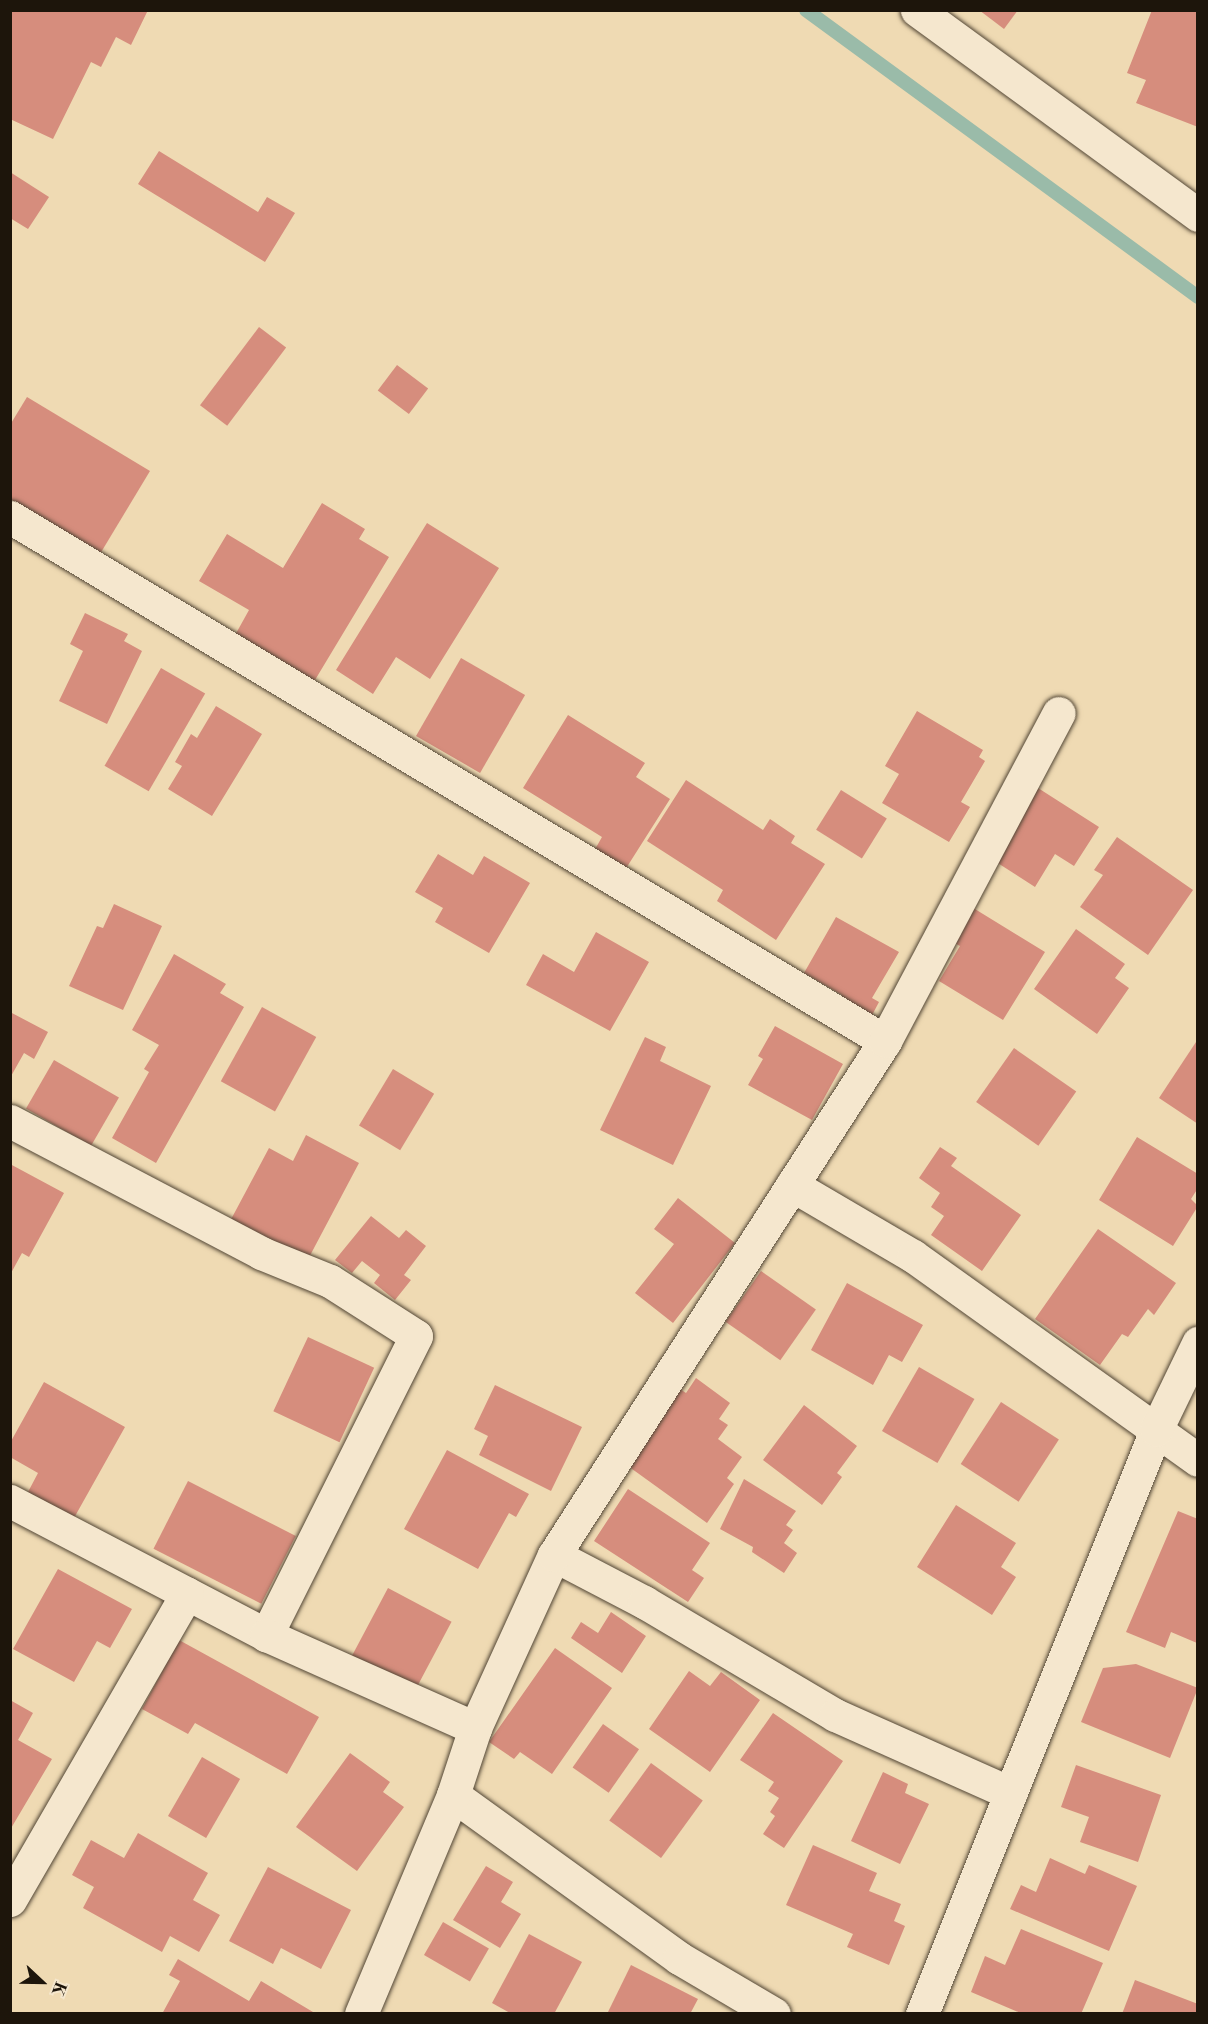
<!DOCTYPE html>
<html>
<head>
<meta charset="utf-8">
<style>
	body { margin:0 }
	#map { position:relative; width:1208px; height:2024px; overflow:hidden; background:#efdab3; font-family:"Libre Bodoni",serif }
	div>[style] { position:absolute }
	.stream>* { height:14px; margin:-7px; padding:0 7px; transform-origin:7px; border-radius:7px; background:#9abba9 }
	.building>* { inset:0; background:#d68d7d; transform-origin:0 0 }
	.roads { filter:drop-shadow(0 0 2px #524635) drop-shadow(0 0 2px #524635) }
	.street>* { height:33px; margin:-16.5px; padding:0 16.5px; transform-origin:16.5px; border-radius:16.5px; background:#f5e7ce }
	span { translate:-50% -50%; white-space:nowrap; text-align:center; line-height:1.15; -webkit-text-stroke:4.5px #f5e7ce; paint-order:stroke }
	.frame { position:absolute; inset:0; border:12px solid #1d150b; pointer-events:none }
	.north { position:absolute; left:12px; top:1952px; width:60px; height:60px; -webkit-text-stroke:4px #f5e7ce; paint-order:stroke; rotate:112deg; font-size:16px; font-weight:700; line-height:24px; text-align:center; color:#1d150b }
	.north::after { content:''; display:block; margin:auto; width:21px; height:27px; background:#1d150b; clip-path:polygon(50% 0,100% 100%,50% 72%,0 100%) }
</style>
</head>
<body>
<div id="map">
	<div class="stream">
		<div style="left:806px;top:10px;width:486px;rotate:36.2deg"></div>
	</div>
	<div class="building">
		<div style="clip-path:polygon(10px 10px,148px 10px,131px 45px,116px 37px,101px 67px,91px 62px,53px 139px,10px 119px)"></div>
		<div style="clip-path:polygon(979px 10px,1018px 10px,1004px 29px)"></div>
		<div style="clip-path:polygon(1152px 10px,1198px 10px,1198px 127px,1136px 103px,1146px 80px,1127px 73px)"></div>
		<div style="clip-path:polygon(159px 151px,258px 212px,267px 197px,295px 213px,265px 262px,138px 184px)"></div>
		<div style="clip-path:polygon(10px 172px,49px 197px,28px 229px,10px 218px)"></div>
		<div style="left:259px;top:327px;width:34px;height:98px;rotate:37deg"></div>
		<div style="left:397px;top:365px;width:39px;height:32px;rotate:37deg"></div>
		<div style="clip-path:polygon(27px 397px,150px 471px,100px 554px,10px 499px,10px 425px)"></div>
		<div style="clip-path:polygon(322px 503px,365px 529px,359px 539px,389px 557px,312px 685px,234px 637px,249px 610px,199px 581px,227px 534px,283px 568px)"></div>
		<div style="clip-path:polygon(427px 523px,499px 568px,430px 679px,396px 657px,373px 694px,336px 670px)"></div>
		<div style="clip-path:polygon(85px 613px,128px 634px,124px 641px,142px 651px,107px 724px,59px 701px,83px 651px,70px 644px)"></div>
		<div style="left:461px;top:658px;width:74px;height:90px;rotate:30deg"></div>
		<div style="left:161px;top:668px;width:51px;height:113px;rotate:30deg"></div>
		<div style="clip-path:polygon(216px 706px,262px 734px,212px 816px,168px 789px,182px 766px,175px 762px,191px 734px,197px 738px)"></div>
		<div style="clip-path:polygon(917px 711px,983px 750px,979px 757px,985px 761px,961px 802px,970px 807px,949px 842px,882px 803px,899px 774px,885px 766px)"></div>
		<div style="clip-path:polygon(568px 715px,645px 763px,636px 777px,670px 799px,625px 870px,594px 851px,602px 837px,523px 788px)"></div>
		<div style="clip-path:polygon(686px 780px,763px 830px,770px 819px,795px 836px,791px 843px,825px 864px,776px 940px,717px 901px,723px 890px,647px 841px)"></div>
		<div style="clip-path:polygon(1038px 788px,1099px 827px,1074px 866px,1055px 854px,1035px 887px,993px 860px)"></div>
		<div style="left:841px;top:790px;width:54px;height:47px;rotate:32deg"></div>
		<div style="clip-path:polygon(1117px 837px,1193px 890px,1148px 955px,1080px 907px,1103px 875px,1094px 870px)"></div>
		<div style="clip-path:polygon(438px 854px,473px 875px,484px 856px,530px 883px,489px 953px,435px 922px,443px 908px,415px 892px)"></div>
		<div style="clip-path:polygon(114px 904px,162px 926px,123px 1010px,69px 986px,97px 926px,103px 928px)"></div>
		<div style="clip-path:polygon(970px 906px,1045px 952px,1003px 1020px,939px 981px,960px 946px,949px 940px)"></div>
		<div style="clip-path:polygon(836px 917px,899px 952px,872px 998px,879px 1002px,870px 1019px,839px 1002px,842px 995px,804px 973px)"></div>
		<div style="clip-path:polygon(1076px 929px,1125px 964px,1115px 978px,1129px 988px,1097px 1034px,1034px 989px)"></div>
		<div style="clip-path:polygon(596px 932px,649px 962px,610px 1031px,526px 985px,543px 954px,574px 972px)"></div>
		<div style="clip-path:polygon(174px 954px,226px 984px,220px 993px,244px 1007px,156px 1163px,112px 1138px,149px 1072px,144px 1069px,159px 1045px,132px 1030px)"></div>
		<div style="left:262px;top:1007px;width:62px;height:85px;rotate:29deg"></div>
		<div style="clip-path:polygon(10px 1012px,48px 1032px,34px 1059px,24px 1053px,10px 1078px)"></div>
		<div style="clip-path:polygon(775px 1026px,843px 1064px,812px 1120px,748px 1085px,763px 1059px,758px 1056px)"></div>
		<div style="clip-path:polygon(645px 1037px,666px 1047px,660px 1061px,711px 1086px,673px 1165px,600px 1130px)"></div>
		<div style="clip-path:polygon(1198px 1039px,1198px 1124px,1159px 1098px)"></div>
		<div style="left:1014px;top:1048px;width:76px;height:66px;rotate:35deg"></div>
		<div style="left:54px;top:1060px;width:75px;height:56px;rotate:30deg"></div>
		<div style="left:393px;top:1069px;width:48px;height:66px;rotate:31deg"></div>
		<div style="clip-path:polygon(306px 1135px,359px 1163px,305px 1265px,228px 1225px,269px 1148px,293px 1161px)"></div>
		<div style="clip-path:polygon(1137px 1137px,1198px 1174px,1198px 1188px,1191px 1199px,1198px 1206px,1173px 1246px,1099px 1200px)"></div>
		<div style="clip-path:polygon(940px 1147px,957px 1158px,951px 1166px,1021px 1215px,982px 1271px,931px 1235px,944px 1216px,931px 1207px,940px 1193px,919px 1178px)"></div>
		<div style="clip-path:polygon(10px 1164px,64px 1193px,29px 1257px,22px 1253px,10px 1275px)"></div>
		<div style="clip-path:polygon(678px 1198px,735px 1243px,673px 1323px,635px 1293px,674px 1244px,654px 1229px)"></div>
		<div style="clip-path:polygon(371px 1216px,399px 1238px,406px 1230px,426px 1246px,404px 1275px,411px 1280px,395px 1300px,374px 1283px,380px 1275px,362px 1261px,352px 1273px,335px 1260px)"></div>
		<div style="clip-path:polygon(1098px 1229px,1176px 1283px,1154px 1315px,1148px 1309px,1128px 1337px,1122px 1334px,1100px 1365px,1035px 1319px)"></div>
		<div style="left:761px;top:1271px;width:67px;height:62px;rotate:35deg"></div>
		<div style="clip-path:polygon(847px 1283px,923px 1325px,902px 1362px,889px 1355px,873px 1385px,811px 1350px)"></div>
		<div style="left:308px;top:1337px;width:73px;height:82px;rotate:25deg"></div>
		<div style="left:919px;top:1367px;width:64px;height:74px;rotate:30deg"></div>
		<div style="clip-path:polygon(696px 1378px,730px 1403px,719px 1419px,728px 1425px,718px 1439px,742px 1457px,727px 1478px,734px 1484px,707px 1523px,621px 1461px,674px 1385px,686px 1393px)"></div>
		<div style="clip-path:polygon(44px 1382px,125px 1427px,74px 1518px,28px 1492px,38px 1473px,10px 1457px,10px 1443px)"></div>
		<div style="clip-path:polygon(495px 1385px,582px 1427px,551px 1491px,479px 1455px,488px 1436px,474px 1429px)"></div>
		<div style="left:1001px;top:1402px;width:69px;height:74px;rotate:33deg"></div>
		<div style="clip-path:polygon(804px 1405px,857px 1446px,837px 1473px,842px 1477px,822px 1505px,763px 1460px)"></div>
		<div style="clip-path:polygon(447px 1450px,529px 1494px,516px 1517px,509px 1513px,478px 1569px,404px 1529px)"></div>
		<div style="clip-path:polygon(744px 1479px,796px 1511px,786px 1525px,793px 1530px,784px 1543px,797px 1553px,784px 1573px,752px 1552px,753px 1547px,720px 1529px)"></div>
		<div style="left:188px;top:1481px;width:121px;height:76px;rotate:27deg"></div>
		<div style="clip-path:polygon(628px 1489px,710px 1543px,692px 1570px,704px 1578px,688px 1602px,594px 1541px)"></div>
		<div style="clip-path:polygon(956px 1505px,1016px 1543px,1001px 1567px,1016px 1577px,992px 1615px,917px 1567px)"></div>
		<div style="clip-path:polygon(1178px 1511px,1198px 1519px,1198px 1640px,1197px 1643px,1171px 1632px,1165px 1648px,1126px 1632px)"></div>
		<div style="clip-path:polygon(58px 1569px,132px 1609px,110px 1648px,97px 1641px,74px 1682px,13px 1649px)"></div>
		<div style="left:388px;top:1588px;width:72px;height:77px;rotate:28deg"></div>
		<div style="clip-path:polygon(611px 1612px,646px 1636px,622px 1673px,571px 1638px,581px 1622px,598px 1633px)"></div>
		<div style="clip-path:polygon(179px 1640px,319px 1717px,287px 1774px,195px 1723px,188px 1734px,142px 1709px)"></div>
		<div style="clip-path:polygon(555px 1648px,612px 1688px,552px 1774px,520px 1752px,514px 1759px,489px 1742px)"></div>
		<div style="clip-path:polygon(1136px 1664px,1198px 1688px,1170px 1758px,1081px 1722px,1103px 1668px)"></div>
		<div style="clip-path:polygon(689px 1671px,710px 1686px,721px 1672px,760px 1700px,710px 1772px,649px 1729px)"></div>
		<div style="clip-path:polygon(10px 1700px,33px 1713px,18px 1740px,52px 1759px,10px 1830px)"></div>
		<div style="clip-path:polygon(773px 1713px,843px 1761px,784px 1848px,763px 1834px,775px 1816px,770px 1812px,779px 1798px,768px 1791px,774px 1782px,740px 1760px)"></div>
		<div style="left:603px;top:1724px;width:44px;height:53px;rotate:35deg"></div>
		<div style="clip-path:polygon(350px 1753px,390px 1782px,383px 1792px,404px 1807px,357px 1871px,296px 1827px)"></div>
		<div style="left:202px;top:1757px;width:44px;height:68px;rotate:30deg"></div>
		<div style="left:651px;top:1763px;width:64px;height:71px;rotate:36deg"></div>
		<div style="clip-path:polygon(1076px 1765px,1161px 1795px,1138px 1862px,1080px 1842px,1089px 1817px,1061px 1807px)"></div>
		<div style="clip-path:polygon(883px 1772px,908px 1784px,905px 1793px,929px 1804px,900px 1864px,851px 1841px)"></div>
		<div style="clip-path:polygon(138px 1833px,208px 1873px,193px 1900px,220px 1915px,199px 1952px,170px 1936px,162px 1952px,83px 1908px,94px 1887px,72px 1875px,91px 1840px,124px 1858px)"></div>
		<div style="clip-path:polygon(813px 1845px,877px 1873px,869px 1891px,901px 1904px,894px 1921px,905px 1926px,889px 1965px,847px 1947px,853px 1934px,786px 1905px)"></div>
		<div style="clip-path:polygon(1050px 1858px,1085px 1874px,1089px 1865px,1137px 1886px,1109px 1951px,1010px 1909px,1021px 1885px,1036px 1892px)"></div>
		<div style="clip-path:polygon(486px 1866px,513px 1882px,501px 1902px,521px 1914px,500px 1948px,453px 1920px)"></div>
		<div style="clip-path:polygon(268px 1867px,351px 1910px,321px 1969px,281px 1948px,273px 1964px,229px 1941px)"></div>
		<div style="left:443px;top:1922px;width:53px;height:38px;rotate:30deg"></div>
		<div style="clip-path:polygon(1021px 1929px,1103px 1963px,1081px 2014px,1023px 2014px,971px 1992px,985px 1956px,1005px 1965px)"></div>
		<div style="clip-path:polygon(529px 1934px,582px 1962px,554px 2014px,512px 2014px,492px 2003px)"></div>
		<div style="clip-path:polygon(178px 1959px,249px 2001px,261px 1981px,313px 2012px,162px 2014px,180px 1981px,169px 1975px)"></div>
		<div style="clip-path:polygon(631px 1965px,698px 1999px,690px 2014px,607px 2014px)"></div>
		<div style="clip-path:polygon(1135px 1980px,1198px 2004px,1198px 2014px,1122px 2014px)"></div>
	</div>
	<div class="roads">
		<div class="street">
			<div style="left:917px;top:10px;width:348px;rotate:36.1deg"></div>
			<div style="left:10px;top:517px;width:1020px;rotate:30.92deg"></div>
			<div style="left:10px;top:1121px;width:284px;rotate:27.7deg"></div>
			<div style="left:261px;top:1253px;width:74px;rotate:22.1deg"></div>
			<div style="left:330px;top:1281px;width:102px;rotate:32.6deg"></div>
			<div style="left:416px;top:1336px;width:335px;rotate:116.6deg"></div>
			<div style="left:792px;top:1185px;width:140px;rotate:30.4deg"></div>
			<div style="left:913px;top:1256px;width:350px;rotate:35.6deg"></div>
			<div style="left:10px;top:1501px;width:289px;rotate:27.6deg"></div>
			<div style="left:266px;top:1635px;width:229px;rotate:24deg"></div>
			<div style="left:554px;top:1555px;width:102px;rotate:27.6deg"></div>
			<div style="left:644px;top:1602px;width:222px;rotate:30.6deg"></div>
			<div style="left:835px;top:1715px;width:192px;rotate:24deg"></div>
			<div style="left:453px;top:1795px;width:279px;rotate:35.8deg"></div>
			<div style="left:679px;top:1958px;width:110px;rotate:30.5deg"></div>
			<div style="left:10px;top:1900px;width:354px;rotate:-60deg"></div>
			<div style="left:361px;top:2014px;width:238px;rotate:-67.2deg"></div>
			<div style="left:453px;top:1795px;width:71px;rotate:-71.8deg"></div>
			<div style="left:475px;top:1728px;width:190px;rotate:-65.5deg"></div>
			<div style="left:554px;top:1555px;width:611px;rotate:-57.22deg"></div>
			<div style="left:885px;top:1041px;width:371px;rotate:-62.1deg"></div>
			<div style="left:922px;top:2014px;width:629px;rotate:-68.16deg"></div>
			<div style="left:1156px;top:1430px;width:97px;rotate:-64.2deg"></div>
		</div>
	</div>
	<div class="frame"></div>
	<div class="north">K</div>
</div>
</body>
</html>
